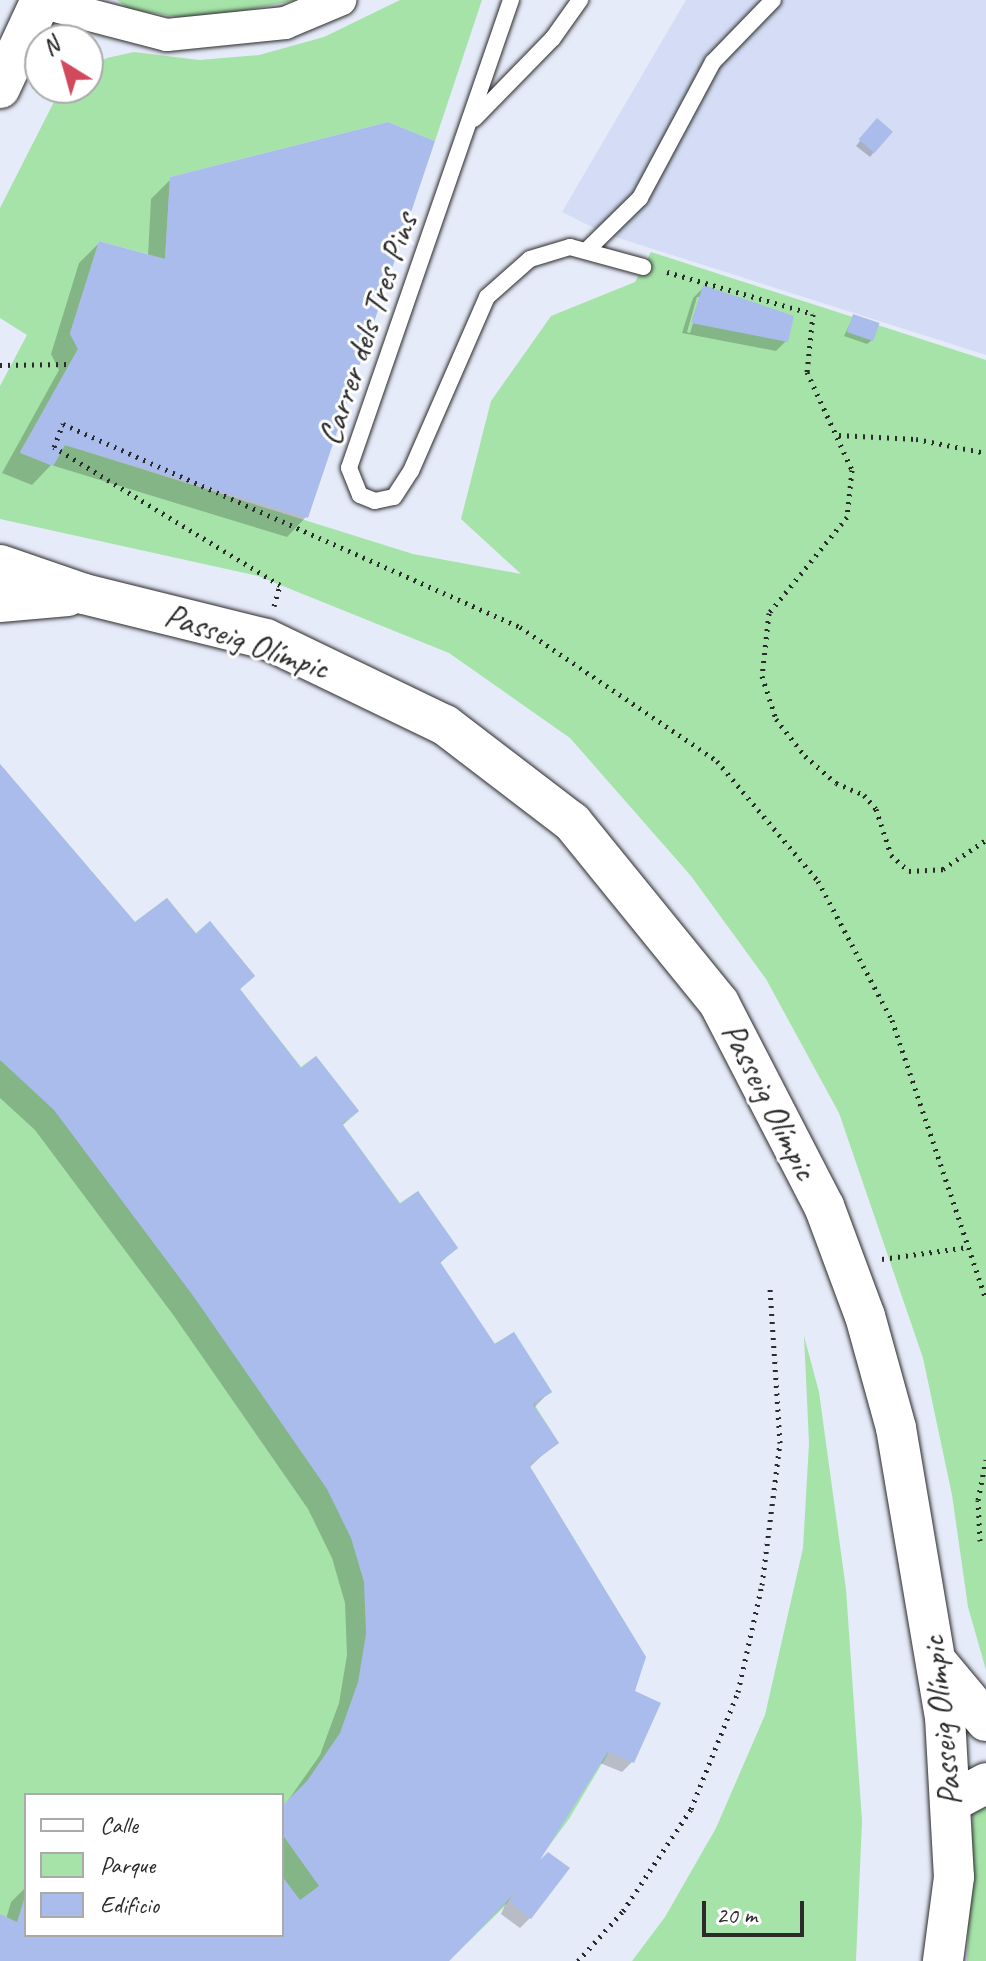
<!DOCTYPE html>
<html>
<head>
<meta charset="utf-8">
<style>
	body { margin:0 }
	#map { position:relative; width:986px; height:1961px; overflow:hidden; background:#e6ebf9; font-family:Caveat,sans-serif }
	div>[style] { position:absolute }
	.built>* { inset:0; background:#d4ddf5 }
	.green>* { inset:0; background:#a6e3a9 }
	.shadow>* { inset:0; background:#0003 }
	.building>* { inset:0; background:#aabceb; transform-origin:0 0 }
	.path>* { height:5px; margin-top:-2.5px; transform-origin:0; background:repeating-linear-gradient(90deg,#2b2b2b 0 2px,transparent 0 8px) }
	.roads { filter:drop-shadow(0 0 2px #2b2b2b) drop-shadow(0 0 2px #2b2b2b) }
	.service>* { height:16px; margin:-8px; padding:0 8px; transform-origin:8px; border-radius:8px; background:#fff }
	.minor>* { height:32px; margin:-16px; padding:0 16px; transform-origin:16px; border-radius:16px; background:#fff }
	.tertiary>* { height:40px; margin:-20px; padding:0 20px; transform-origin:20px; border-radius:20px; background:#fff }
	span { translate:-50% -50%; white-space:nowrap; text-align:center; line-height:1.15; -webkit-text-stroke:6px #fff; paint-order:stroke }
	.street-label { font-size:34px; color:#2b2b2b }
	.legend { position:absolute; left:24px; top:1793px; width:260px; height:144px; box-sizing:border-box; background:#fff; border:2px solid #aaa; margin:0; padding:10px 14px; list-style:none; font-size:24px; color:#2b2b2b }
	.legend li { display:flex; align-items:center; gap:16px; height:40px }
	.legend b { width:40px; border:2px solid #aaa }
	.north { position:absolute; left:24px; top:24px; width:80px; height:80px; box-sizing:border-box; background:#fff; border:2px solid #aaa; border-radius:50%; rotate:323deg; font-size:22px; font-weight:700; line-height:32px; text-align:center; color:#2b2b2b }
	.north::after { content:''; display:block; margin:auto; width:28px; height:36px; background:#d1495b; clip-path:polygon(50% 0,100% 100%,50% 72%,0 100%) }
	.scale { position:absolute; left:702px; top:1901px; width:102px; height:36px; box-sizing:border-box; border:4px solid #2b2b2b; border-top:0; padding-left:10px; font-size:24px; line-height:28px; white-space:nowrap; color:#2b2b2b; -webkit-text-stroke:6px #fff; paint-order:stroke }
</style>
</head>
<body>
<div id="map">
	<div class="built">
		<div style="clip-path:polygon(686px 0,986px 0,986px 355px,606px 234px,562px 212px)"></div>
	</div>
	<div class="green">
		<div style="clip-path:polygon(117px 0,297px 0,195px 20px,129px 9px)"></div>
		<div style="clip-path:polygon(400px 0,482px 0,435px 141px,388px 122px,170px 177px,165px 259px,99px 241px,70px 333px,78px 349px,20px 452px,53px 466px,65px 445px,413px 554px,521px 574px,461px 519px,491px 401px,551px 316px,635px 282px,651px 252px,986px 360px,986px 1670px,968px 1607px,952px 1495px,923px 1358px,839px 1113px,766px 979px,691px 876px,570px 738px,449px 653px,258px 576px,0 519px,0 386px,27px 335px,0 318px,0 208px,60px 90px,88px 88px,88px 67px,107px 58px,134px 52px,199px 60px,259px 55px,324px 37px)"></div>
		<div style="clip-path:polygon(evenodd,0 764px,135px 922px,167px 898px,196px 933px,210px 921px,255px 976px,240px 989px,301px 1067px,316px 1056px,359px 1111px,343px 1125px,400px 1203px,418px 1191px,458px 1248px,440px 1262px,494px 1344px,514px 1332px,552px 1392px,534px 1404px,559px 1443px,529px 1465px,646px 1657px,607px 1755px,569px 1819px,504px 1907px,449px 1961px,0 1961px,0 764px,26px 1795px,282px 1795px,282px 1935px,26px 1935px,26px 1795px)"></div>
		<div style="clip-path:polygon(804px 1336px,819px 1392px,846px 1589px,862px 1821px,856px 1961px,632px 1961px,665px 1917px,716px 1828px,765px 1715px,803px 1548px,809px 1443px)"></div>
		<div style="clip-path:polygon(986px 1803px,986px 1961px,967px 1961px,973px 1809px)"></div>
	</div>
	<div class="shadow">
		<div style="clip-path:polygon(872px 126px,891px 132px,870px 157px,856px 146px)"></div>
		<div style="clip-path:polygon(171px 179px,306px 517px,287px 537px,51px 465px,32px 485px,2px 473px,59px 370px,51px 354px,79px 263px,99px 243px,148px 256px,151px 199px)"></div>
		<div style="clip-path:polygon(evenodd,704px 287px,786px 341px,776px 351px,682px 333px,693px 298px,704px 287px,697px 297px,701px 297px,690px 333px,687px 332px,697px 297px)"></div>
		<div style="clip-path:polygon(853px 317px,872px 340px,867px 344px,844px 336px)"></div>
		<div style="clip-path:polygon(0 767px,135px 925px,238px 990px,301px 1071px,356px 1111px,341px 1126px,400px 1206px,456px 1248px,439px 1264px,494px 1347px,550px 1391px,534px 1408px,556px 1442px,529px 1468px,625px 1705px,632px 1762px,622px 1772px,600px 1763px,531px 1868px,530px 1918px,520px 1928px,501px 1914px,506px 1903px,447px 1961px,0 1961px,0 1917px,6px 1919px,11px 1902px,26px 1887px,26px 1935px,282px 1935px,282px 1809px,320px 1755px,339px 1703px,347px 1655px,345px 1603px,332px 1558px,308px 1509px,174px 1316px,35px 1130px,0 1098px)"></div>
	</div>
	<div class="building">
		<div style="left:877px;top:118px;width:21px;height:28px;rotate:41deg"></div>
		<div style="clip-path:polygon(388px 122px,435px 141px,308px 518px,65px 445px,53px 466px,20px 453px,78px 349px,70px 334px,99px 241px,165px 259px,170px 177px)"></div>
		<div style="clip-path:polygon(703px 285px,794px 316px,788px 342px,691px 323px)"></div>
		<div style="left:853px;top:314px;width:28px;height:19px;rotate:19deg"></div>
		<div style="clip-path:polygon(0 764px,135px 922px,167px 898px,196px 934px,210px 921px,255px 976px,240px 989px,301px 1068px,316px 1056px,359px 1111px,342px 1124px,400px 1204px,418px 1191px,458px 1248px,440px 1262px,495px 1344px,514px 1332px,552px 1392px,533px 1404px,559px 1443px,529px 1465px,646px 1657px,635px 1691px,661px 1703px,634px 1763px,608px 1752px,540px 1860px,548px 1852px,570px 1868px,531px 1919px,510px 1902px,517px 1891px,449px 1961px,0 1961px,0 1914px,17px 1922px,25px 1896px,26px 1935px,282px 1935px,282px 1876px,300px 1900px,319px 1886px,282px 1834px,282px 1806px,307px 1781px,340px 1733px,358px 1682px,366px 1634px,364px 1582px,351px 1538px,327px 1489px,194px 1297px,54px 1110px,0 1060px)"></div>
	</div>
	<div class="path">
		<div style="left:667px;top:272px;width:152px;rotate:16deg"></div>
		<div style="left:813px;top:314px;width:58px;rotate:95.9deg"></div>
		<div style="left:807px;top:372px;width:108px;rotate:65.3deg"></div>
		<div style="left:852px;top:470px;width:47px;rotate:96.1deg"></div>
		<div style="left:847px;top:517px;width:124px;rotate:129.1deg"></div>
		<div style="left:769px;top:613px;width:63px;rotate:96.3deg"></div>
		<div style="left:762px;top:676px;width:45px;rotate:72deg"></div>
		<div style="left:776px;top:719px;width:47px;rotate:51.9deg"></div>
		<div style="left:805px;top:756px;width:41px;rotate:41.1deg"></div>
		<div style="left:836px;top:783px;width:30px;rotate:23deg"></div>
		<div style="left:864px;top:795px;width:18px;rotate:49deg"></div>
		<div style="left:876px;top:809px;width:48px;rotate:71.9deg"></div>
		<div style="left:891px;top:855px;width:24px;rotate:42deg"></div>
		<div style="left:909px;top:871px;width:34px;rotate:-3deg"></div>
		<div style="left:943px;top:869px;width:52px;rotate:-34deg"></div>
		<div style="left:0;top:365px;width:70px;rotate:-0.8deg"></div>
		<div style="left:839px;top:435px;width:77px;rotate:3deg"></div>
		<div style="left:916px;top:439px;width:71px;rotate:11.3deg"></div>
		<div style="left:274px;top:606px;width:22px;rotate:-74deg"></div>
		<div style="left:280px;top:585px;width:265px;rotate:-148.6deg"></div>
		<div style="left:54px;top:447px;width:25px;rotate:-69deg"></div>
		<div style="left:63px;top:424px;width:500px;rotate:23.95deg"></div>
		<div style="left:520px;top:627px;width:238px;rotate:34.2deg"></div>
		<div style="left:717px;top:761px;width:157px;rotate:49.9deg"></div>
		<div style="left:818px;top:881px;width:157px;rotate:62deg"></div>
		<div style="left:892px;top:1020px;width:295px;rotate:71.4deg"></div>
		<div style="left:882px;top:1259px;width:87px;rotate:-7.9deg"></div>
		<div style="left:980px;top:1541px;width:41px;rotate:-92.8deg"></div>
		<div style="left:978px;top:1500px;width:41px;rotate:-78.7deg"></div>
		<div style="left:578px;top:1961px;width:67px;rotate:-48deg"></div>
		<div style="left:623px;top:1911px;width:123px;rotate:-56.3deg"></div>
		<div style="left:691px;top:1809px;width:126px;rotate:-68.1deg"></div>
		<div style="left:738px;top:1692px;width:110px;rotate:-77.4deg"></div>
		<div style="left:762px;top:1585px;width:143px;rotate:-82.8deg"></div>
		<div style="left:780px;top:1443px;width:154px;rotate:-93.7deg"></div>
	</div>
	<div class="roads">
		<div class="service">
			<div style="left:511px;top:0;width:495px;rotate:109.1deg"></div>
			<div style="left:349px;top:468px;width:29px;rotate:68deg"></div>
			<div style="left:360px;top:495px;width:16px;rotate:22deg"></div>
			<div style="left:375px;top:501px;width:19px;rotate:-12deg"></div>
			<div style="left:394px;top:497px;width:31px;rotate:-57deg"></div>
			<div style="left:411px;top:471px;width:190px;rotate:-66.4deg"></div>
			<div style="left:487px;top:297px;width:57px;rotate:-41.5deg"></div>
			<div style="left:530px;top:259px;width:42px;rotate:-16.7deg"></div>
			<div style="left:570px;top:247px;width:76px;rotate:15.3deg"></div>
			<div style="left:474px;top:119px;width:113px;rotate:-45.7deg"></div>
			<div style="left:553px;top:38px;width:47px;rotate:-54.6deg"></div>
			<div style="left:586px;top:251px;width:76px;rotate:-44.5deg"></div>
			<div style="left:640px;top:198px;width:154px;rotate:-61.8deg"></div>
			<div style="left:713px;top:62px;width:86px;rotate:-45.9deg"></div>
		</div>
		<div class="minor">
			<div style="left:40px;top:2px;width:131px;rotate:14.6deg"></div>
			<div style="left:167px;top:35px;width:119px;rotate:-5.8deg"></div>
			<div style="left:285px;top:23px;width:60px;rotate:-22.7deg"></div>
		</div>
		<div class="tertiary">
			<div style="left:0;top:88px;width:97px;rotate:-65deg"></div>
			<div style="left:0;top:565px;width:89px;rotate:19deg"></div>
			<div style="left:84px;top:594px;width:187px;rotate:13.9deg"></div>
			<div style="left:266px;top:639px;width:199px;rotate:25.7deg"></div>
			<div style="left:445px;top:725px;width:160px;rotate:37.4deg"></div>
			<div style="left:572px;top:822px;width:233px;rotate:50.9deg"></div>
			<div style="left:719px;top:1003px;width:229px;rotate:62.7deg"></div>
			<div style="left:824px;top:1206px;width:117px;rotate:69.6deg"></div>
			<div style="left:865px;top:1316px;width:116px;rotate:74.5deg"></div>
			<div style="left:896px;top:1428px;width:293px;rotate:80.4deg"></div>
			<div style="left:945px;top:1717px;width:160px;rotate:86.8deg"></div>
			<div style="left:954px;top:1877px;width:85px;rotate:97.5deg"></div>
			<div style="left:0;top:602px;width:68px;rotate:-5deg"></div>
			<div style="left:936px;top:1661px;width:78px;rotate:50.2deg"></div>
			<div style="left:951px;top:1802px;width:40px;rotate:-28deg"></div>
		</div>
	</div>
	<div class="street-label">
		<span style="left:367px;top:329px;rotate:-71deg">Carrer dels Tres Pins</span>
		<span style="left:247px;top:641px;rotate:19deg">Passeig Olímpic</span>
		<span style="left:770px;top:1101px;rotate:63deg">Passeig Olímpic</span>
		<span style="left:941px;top:1721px;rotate:-96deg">Passeig Olímpic</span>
	</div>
	<ul class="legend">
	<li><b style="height:10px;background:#fff"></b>Calle</li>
	<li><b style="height:22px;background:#a6e3a9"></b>Parque</li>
	<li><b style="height:22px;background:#aabceb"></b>Edificio</li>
	</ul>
	<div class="north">N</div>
	<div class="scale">20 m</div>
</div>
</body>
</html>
